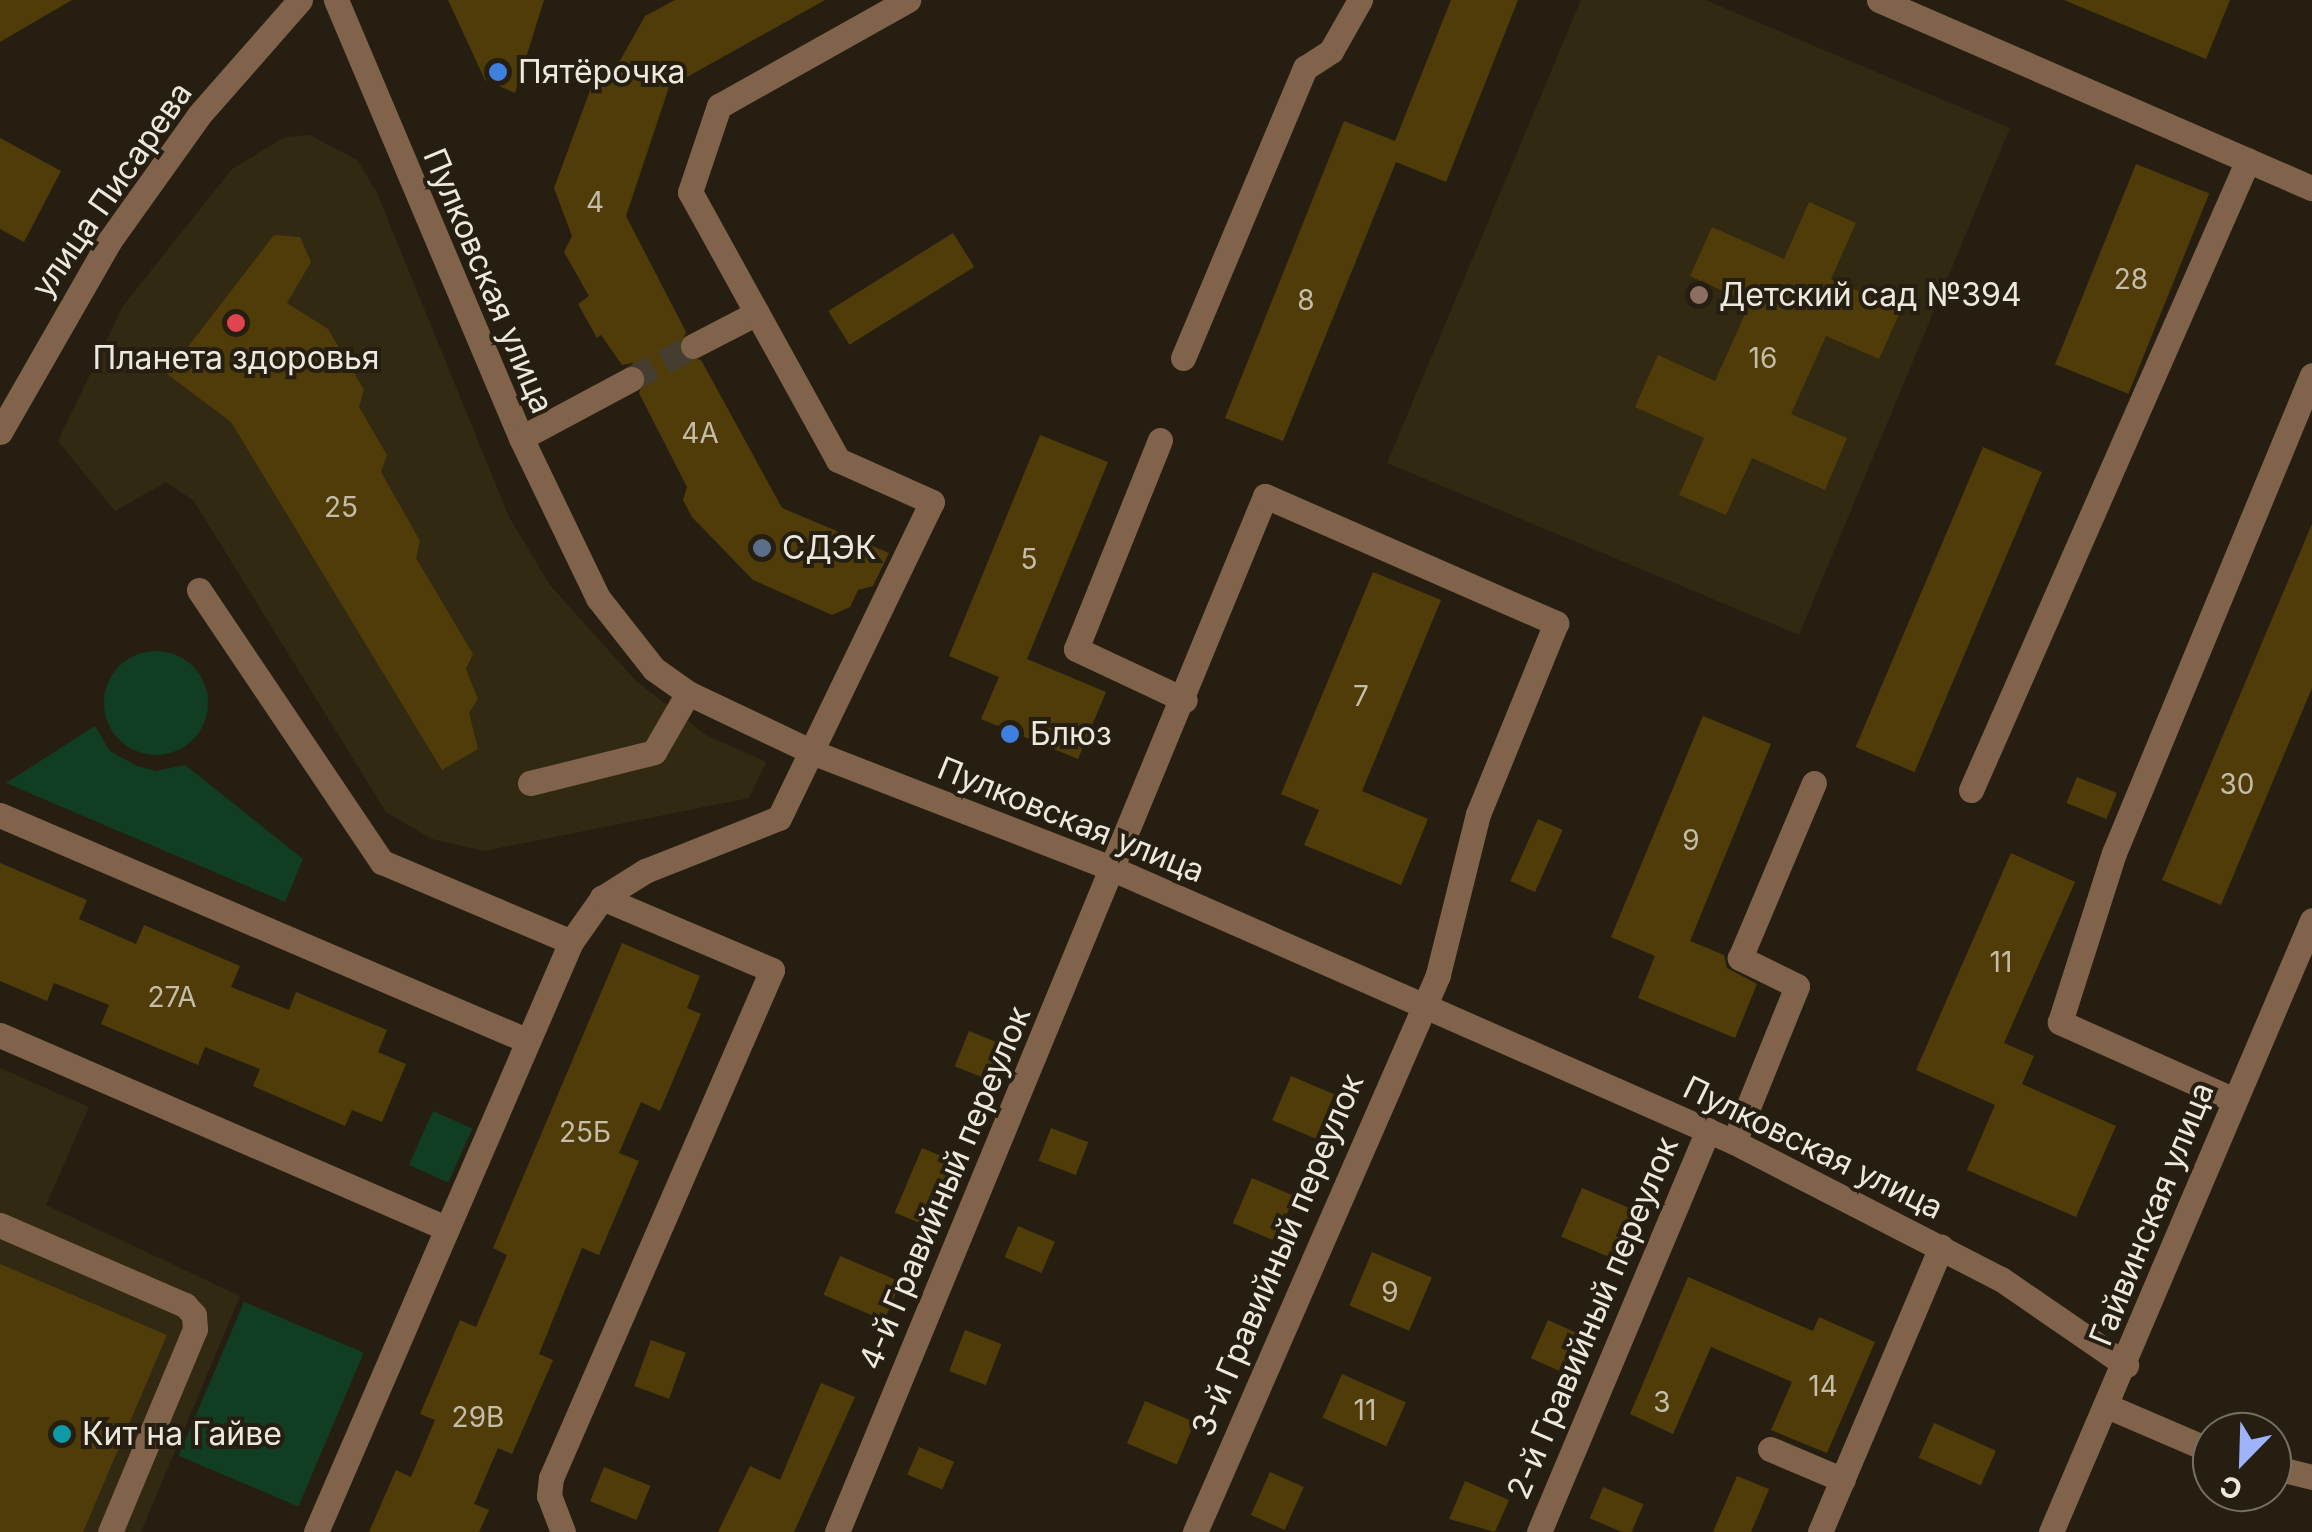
<!DOCTYPE html>
<html>
<head>
<meta charset="utf-8">
<style>
	body { margin:0 }
	#map { position:relative; width:2312px; height:1532px; overflow:hidden; background:#261f11; font-family:Inter,sans-serif }
	div>[style] { position:absolute }
	.built>* { inset:0; background:#322913 }
	.green>* { inset:0; background:#113d23; transform-origin:0 0 }
	.round { border-radius:50% }
	.building>* { inset:0; background:#503c09; transform-origin:0 0 }
	.minor-tunnel>* { height:25px; margin-top:-12.5px; transform-origin:0; background:repeating-linear-gradient(90deg,#443d30 0 25px,transparent 0 37px) }
	.minor>* { height:25px; margin:-12.5px; padding:0 12.5px; transform-origin:12.5px; border-radius:12.5px; background:#81634b }
	.dots>* { width:28px; height:28px; translate:-50% -50%; box-sizing:border-box; border:5px solid #261f11; border-radius:50% }
	span { translate:-50% -50%; white-space:nowrap; text-align:center; line-height:1.15; -webkit-text-stroke:8px #261f11; paint-order:stroke }
	.number-label { font-size:28px; color:#c5bda9 }
	.number-label span { -webkit-text-stroke-width:0 }
	.poi-label { font-size:32px; color:#ece8de }
	.left { translate:0 -50%; text-align:left }
	.street-label { font-size:32px; color:#ece8de }
	.north { position:absolute; left:2192px; top:1412px; width:100px; height:100px; box-sizing:border-box; background:#261f11; border:2px solid #756f63; border-radius:50%; rotate:203deg; font-size:28px; font-weight:700; line-height:40px; text-align:center; color:#ece8de }
	.north::after { content:''; display:block; margin:auto; width:35px; height:45px; background:#9db4fd; clip-path:polygon(50% 0,100% 100%,50% 72%,0 100%) }
</style>
</head>
<body>
<div id="map">
	<div class="built">
		<div style="clip-path:polygon(1581px 0,1705px 0,2010px 128px,1799px 635px,1387px 463px)"></div>
		<div style="clip-path:polygon(310px 135px,357px 160px,377px 193px,509px 517px,549px 584px,636px 681px,706px 735px,766px 762px,749px 798px,484px 851px,432px 839px,386px 812px,194px 501px,166px 482px,115px 511px,58px 441px,123px 306px,232px 169px,285px 137px)"></div>
		<div style="clip-path:polygon(0 1068px,89px 1107px,46px 1205px,240px 1296px,141px 1532px,0 1532px)"></div>
	</div>
	<div class="green">
		<div class="round" style="left:104px;top:651px;width:104px;height:104px"></div>
		<div style="clip-path:polygon(95px 726px,110px 751px,137px 766px,156px 771px,185px 765px,303px 859px,285px 902px,6px 783px)"></div>
		<div style="left:433px;top:1111px;width:43px;height:59px;rotate:24deg"></div>
		<div style="left:244px;top:1302px;width:130px;height:167px;rotate:23deg"></div>
	</div>
	<div class="building">
		<div style="clip-path:polygon(0 0,72px 0,0 42px)"></div>
		<div style="clip-path:polygon(448px 0,544px 0,515px 93px,485px 80px)"></div>
		<div style="clip-path:polygon(675px 0,825px 0,669px 87px,626px 216px,686px 332px,679px 354px,701px 360px,782px 508px,889px 553px,873px 586px,858px 590px,850px 607px,832px 615px,753px 580px,692px 517px,683px 500px,687px 487px,639px 393px,646px 372px,632px 363px,622px 365px,601px 335px,597px 338px,578px 304px,589px 296px,564px 252px,572px 236px,554px 188px,591px 88px,621px 59px,645px 16px)"></div>
		<div style="clip-path:polygon(1451px 0,1518px 0,1446px 182px,1396px 162px,1283px 441px,1225px 418px,1344px 121px,1395px 141px)"></div>
		<div style="clip-path:polygon(2064px 0,2230px 0,2206px 59px)"></div>
		<div style="clip-path:polygon(0 138px,61px 171px,24px 242px,0 229px)"></div>
		<div style="left:2136px;top:164px;width:79px;height:216px;rotate:22deg"></div>
		<div style="clip-path:polygon(1809px 202px,1856px 223px,1831px 279px,1901px 310px,1879px 359px,1826px 336px,1791px 414px,1847px 438px,1825px 490px,1752px 458px,1726px 515px,1679px 495px,1704px 438px,1635px 407px,1658px 355px,1715px 381px,1750px 303px,1690px 276px,1712px 227px,1784px 259px)"></div>
		<div style="left:953px;top:233px;width:40px;height:147px;rotate:58deg"></div>
		<div style="clip-path:polygon(274px 235px,300px 237px,311px 262px,287px 303px,328px 329px,364px 390px,359px 407px,387px 455px,381px 472px,420px 541px,416px 558px,473px 654px,466px 669px,478px 699px,469px 713px,478px 749px,442px 770px,231px 422px,167px 374px)"></div>
		<div style="clip-path:polygon(1040px 435px,1108px 462px,1027px 659px,1106px 692px,1078px 759px,981px 719px,999px 677px,949px 656px)"></div>
		<div style="left:1983px;top:447px;width:64px;height:326px;rotate:23deg"></div>
		<div style="clip-path:polygon(2312px 524px,2312px 688px,2221px 905px,2162px 880px)"></div>
		<div style="clip-path:polygon(1373px 572px,1441px 600px,1362px 791px,1428px 819px,1401px 885px,1304px 845px,1319px 810px,1281px 794px)"></div>
		<div style="clip-path:polygon(1703px 716px,1771px 744px,1690px 941px,1724px 955px,1727px 968px,1757px 984px,1735px 1038px,1638px 998px,1655px 956px,1611px 937px)"></div>
		<div style="left:2077px;top:777px;width:43px;height:28px;rotate:22deg"></div>
		<div style="left:1538px;top:819px;width:27px;height:68px;rotate:24deg"></div>
		<div style="clip-path:polygon(2011px 853px,2075px 882px,2004px 1043px,2034px 1056px,2022px 1084px,2116px 1126px,2076px 1217px,1967px 1170px,1995px 1105px,1916px 1070px)"></div>
		<div style="clip-path:polygon(0 863px,87px 900px,79px 919px,136px 944px,144px 925px,240px 966px,231px 987px,289px 1010px,296px 992px,387px 1030px,378px 1052px,406px 1064px,382px 1122px,352px 1110px,345px 1126px,253px 1086px,260px 1069px,205px 1047px,198px 1065px,101px 1024px,109px 1005px,54px 983px,47px 1001px,0 981px)"></div>
		<div style="clip-path:polygon(622px 943px,700px 976px,687px 1008px,701px 1014px,660px 1111px,641px 1102px,619px 1153px,639px 1161px,599px 1255px,582px 1248px,539px 1354px,553px 1360px,512px 1454px,498px 1448px,474px 1504px,489px 1510px,479px 1532px,369px 1532px,396px 1470px,411px 1477px,435px 1420px,420px 1414px,460px 1320px,476px 1327px,507px 1255px,493px 1248px)"></div>
		<div style="left:969px;top:1031px;width:35px;height:38px;rotate:22deg"></div>
		<div style="left:1291px;top:1076px;width:47px;height:48px;rotate:23deg"></div>
		<div style="left:1051px;top:1128px;width:40px;height:35px;rotate:21deg"></div>
		<div style="left:922px;top:1148px;width:38px;height:70px;rotate:23deg"></div>
		<div style="left:1252px;top:1178px;width:46px;height:49px;rotate:23deg"></div>
		<div style="left:1582px;top:1188px;width:61px;height:53px;rotate:23deg"></div>
		<div style="left:1018px;top:1226px;width:40px;height:34px;rotate:23deg"></div>
		<div style="left:1372px;top:1252px;width:65px;height:58px;rotate:23deg"></div>
		<div style="left:840px;top:1256px;width:66px;height:42px;rotate:23deg"></div>
		<div style="clip-path:polygon(0 1264px,167px 1335px,83px 1532px,0 1532px)"></div>
		<div style="clip-path:polygon(1688px 1277px,1813px 1331px,1819px 1317px,1875px 1342px,1827px 1453px,1771px 1430px,1792px 1382px,1711px 1347px,1673px 1434px,1630px 1414px)"></div>
		<div style="left:1548px;top:1320px;width:35px;height:42px;rotate:24deg"></div>
		<div style="left:965px;top:1330px;width:39px;height:44px;rotate:21deg"></div>
		<div style="left:651px;top:1340px;width:37px;height:49px;rotate:20deg"></div>
		<div style="left:1342px;top:1374px;width:70px;height:48px;rotate:24deg"></div>
		<div style="clip-path:polygon(821px 1383px,855px 1397px,794px 1532px,718px 1532px,750px 1466px,780px 1480px)"></div>
		<div style="left:1145px;top:1401px;width:54px;height:46px;rotate:23deg"></div>
		<div style="left:1934px;top:1423px;width:68px;height:38px;rotate:24deg"></div>
		<div style="left:919px;top:1447px;width:38px;height:30px;rotate:23deg"></div>
		<div style="left:604px;top:1467px;width:50px;height:37px;rotate:22deg"></div>
		<div style="left:1270px;top:1472px;width:37px;height:47px;rotate:24deg"></div>
		<div style="clip-path:polygon(1737px 1476px,1769px 1489px,1751px 1532px,1713px 1532px)"></div>
		<div style="clip-path:polygon(1465px 1481px,1509px 1500px,1495px 1532px,1449px 1519px)"></div>
		<div style="left:1603px;top:1487px;width:44px;height:34px;rotate:23deg"></div>
	</div>
	<div class="minor-tunnel">
		<div style="left:631px;top:379px;width:70px;rotate:-28deg"></div>
	</div>
	<div class="minor">
		<div style="left:336px;top:0;width:475px;rotate:67.1deg"></div>
		<div style="left:521px;top:438px;width:178px;rotate:64.3deg"></div>
		<div style="left:598px;top:598px;width:90px;rotate:51.7deg"></div>
		<div style="left:654px;top:669px;width:42px;rotate:35.2deg"></div>
		<div style="left:688px;top:693px;width:137px;rotate:25.4deg"></div>
		<div style="left:812px;top:752px;width:323px;rotate:21.2deg"></div>
		<div style="left:1113px;top:869px;width:678px;rotate:23.73deg"></div>
		<div style="left:1734px;top:1142px;width:300px;rotate:27.2deg"></div>
		<div style="left:2001px;top:1279px;width:152px;rotate:34.5deg"></div>
		<div style="left:1879px;top:0;width:472px;rotate:23.5deg"></div>
		<div style="left:693px;top:346px;width:72px;rotate:-27.3deg"></div>
		<div style="left:1183px;top:358px;width:315px;rotate:-67.2deg"></div>
		<div style="left:1305px;top:68px;width:31px;rotate:-33deg"></div>
		<div style="left:1331px;top:51px;width:59px;rotate:-60.4deg"></div>
		<div style="left:0;top:432px;width:221px;rotate:-60.2deg"></div>
		<div style="left:110px;top:240px;width:153px;rotate:-54.5deg"></div>
		<div style="left:199px;top:115px;width:153px;rotate:-48.7deg"></div>
		<div style="left:521px;top:438px;width:125px;rotate:-28.2deg"></div>
		<div style="left:1160px;top:440px;width:225px;rotate:111.9deg"></div>
		<div style="left:1076px;top:649px;width:120px;rotate:25.1deg"></div>
		<div style="left:199px;top:590px;width:328px;rotate:56.1deg"></div>
		<div style="left:382px;top:862px;width:205px;rotate:22.9deg"></div>
		<div style="left:530px;top:783px;width:128px;rotate:-14deg"></div>
		<div style="left:654px;top:752px;width:68px;rotate:-60deg"></div>
		<div style="left:1971px;top:790px;width:688px;rotate:-66.27deg"></div>
		<div style="left:0;top:815px;width:574px;rotate:23.17deg"></div>
		<div style="left:0;top:1035px;width:487px;rotate:23.4deg"></div>
		<div style="left:2234px;top:1100px;width:191px;rotate:-155.9deg"></div>
		<div style="left:2060px;top:1022px;width:177px;rotate:-72.3deg"></div>
		<div style="left:2114px;top:853px;width:517px;rotate:-67.5deg"></div>
		<div style="left:1734px;top:1142px;width:168px;rotate:-68deg"></div>
		<div style="left:1797px;top:986px;width:64px;rotate:-153.8deg"></div>
		<div style="left:1740px;top:958px;width:190px;rotate:-67.1deg"></div>
		<div style="left:0;top:1225px;width:202px;rotate:23.4deg"></div>
		<div style="left:185px;top:1305px;width:13px;rotate:48deg"></div>
		<div style="left:194px;top:1315px;width:14px;rotate:86deg"></div>
		<div style="left:195px;top:1329px;width:220px;rotate:112.7deg"></div>
		<div style="left:2107px;top:1406px;width:114px;rotate:23.2deg"></div>
		<div style="left:1770px;top:1449px;width:79px;rotate:23deg"></div>
		<div style="left:2272px;top:1467px;width:41px;rotate:14deg"></div>
		<div style="left:316px;top:1532px;width:643px;rotate:-66.63deg"></div>
		<div style="left:571px;top:942px;width:54px;rotate:-54.8deg"></div>
		<div style="left:602px;top:898px;width:51px;rotate:-32.1deg"></div>
		<div style="left:645px;top:871px;width:144px;rotate:-21.6deg"></div>
		<div style="left:779px;top:818px;width:351px;rotate:-64.2deg"></div>
		<div style="left:932px;top:502px;width:103px;rotate:-155.9deg"></div>
		<div style="left:838px;top:460px;width:306px;rotate:-118.9deg"></div>
		<div style="left:690px;top:192px;width:91px;rotate:-71.4deg"></div>
		<div style="left:719px;top:106px;width:217px;rotate:-29.3deg"></div>
		<div style="left:563px;top:1532px;width:39px;rotate:-111deg"></div>
		<div style="left:549px;top:1496px;width:18px;rotate:-84deg"></div>
		<div style="left:551px;top:1478px;width:554px;rotate:-66.49deg"></div>
		<div style="left:772px;top:970px;width:185px;rotate:-157deg"></div>
		<div style="left:837px;top:1532px;width:1121px;rotate:-67.55deg"></div>
		<div style="left:1265px;top:496px;width:318px;rotate:23.6deg"></div>
		<div style="left:1556px;top:623px;width:206px;rotate:112.2deg"></div>
		<div style="left:1478px;top:814px;width:166px;rotate:104deg"></div>
		<div style="left:1438px;top:975px;width:608px;rotate:113.57deg"></div>
		<div style="left:1539px;top:1532px;width:436px;rotate:-67.2deg"></div>
		<div style="left:1820px;top:1532px;width:310px;rotate:-67deg"></div>
		<div style="left:2051px;top:1532px;width:665px;rotate:-66.9deg"></div>
	</div>
	<div class="dots">
		<div style="left:498px;top:72px;background:#3f7fe0"></div>
		<div style="left:1699px;top:295px;background:#8d6e63"></div>
		<div style="left:236px;top:323px;background:#e0444e"></div>
		<div style="left:762px;top:548px;background:#5c6f8a"></div>
		<div style="left:1010px;top:734px;background:#3f7fe0"></div>
		<div style="left:62px;top:1434px;background:#0f9aa8"></div>
	</div>
	<div class="number-label">
		<span style="left:595px;top:202px">4</span>
		<span style="left:2131px;top:279px">28</span>
		<span style="left:1306px;top:300px">8</span>
		<span style="left:1763px;top:358px">16</span>
		<span style="left:700px;top:433px">4А</span>
		<span style="left:341px;top:507px">25</span>
		<span style="left:1029px;top:559px">5</span>
		<span style="left:1361px;top:696px">7</span>
		<span style="left:2237px;top:784px">30</span>
		<span style="left:1691px;top:840px">9</span>
		<span style="left:2001px;top:962px">11</span>
		<span style="left:172px;top:997px">27А</span>
		<span style="left:585px;top:1132px">25Б</span>
		<span style="left:1390px;top:1292px">9</span>
		<span style="left:1823px;top:1386px">14</span>
		<span style="left:1662px;top:1402px">3</span>
		<span style="left:1365px;top:1410px">11</span>
		<span style="left:478px;top:1417px">29В</span>
	</div>
	<div class="poi-label">
		<span class="left" style="left:518px;top:72px">Пятёрочка</span>
		<span class="left" style="left:1719px;top:295px">Детский сад №394</span>
		<span style="left:236px;top:358px">Планета здоровья</span>
		<span class="left" style="left:782px;top:548px">СДЭК</span>
		<span class="left" style="left:1030px;top:734px">Блюз</span>
		<span class="left" style="left:82px;top:1434px">Кит на Гайве</span>
	</div>
	<div class="street-label">
		<span style="left:112px;top:190px;rotate:-55deg">улица Писарева</span>
		<span style="left:488px;top:281px;rotate:67deg">Пулковская улица</span>
		<span style="left:1071px;top:820px;rotate:22deg">Пулковская улица</span>
		<span style="left:1813px;top:1148px;rotate:26deg">Пулковская улица</span>
		<span style="left:945px;top:1188px;rotate:-67deg">4-й Гравийный переулок</span>
		<span style="left:2152px;top:1214px;rotate:-68deg">Гайвинская улица</span>
		<span style="left:1278px;top:1255px;rotate:-67deg">3-й Гравийный переулок</span>
		<span style="left:1593px;top:1318px;rotate:-67deg">2-й Гравийный переулок</span>
	</div>
	<div class="north">С</div>
</div>
</body>
</html>
